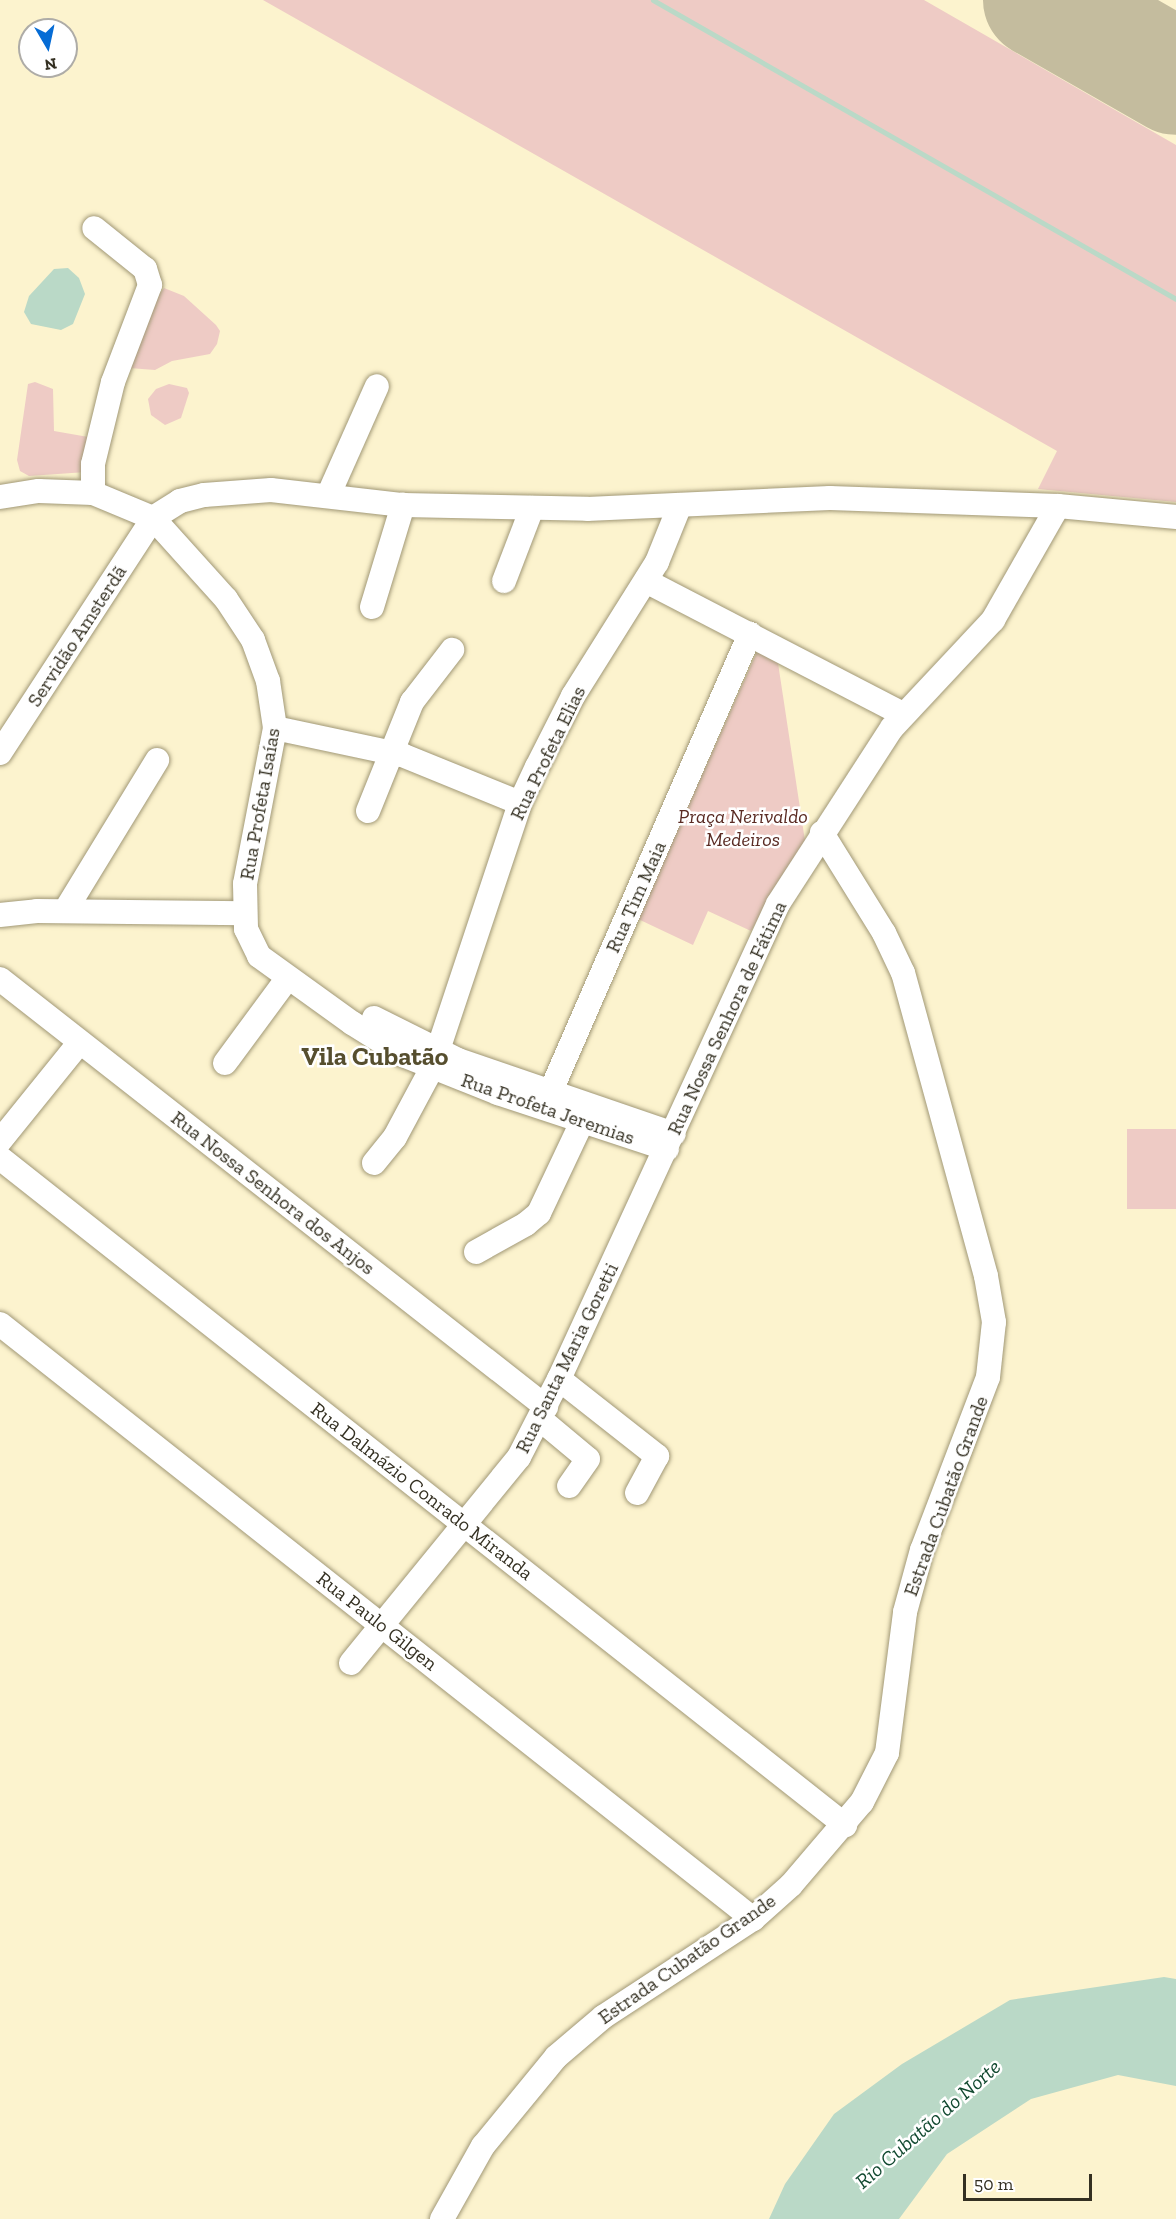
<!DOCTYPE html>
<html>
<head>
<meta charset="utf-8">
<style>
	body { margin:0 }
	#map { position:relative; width:1176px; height:2219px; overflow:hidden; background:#fcf3ce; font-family:"Zilla Slab",serif }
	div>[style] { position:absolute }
	.green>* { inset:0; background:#eecbc5; transform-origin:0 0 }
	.water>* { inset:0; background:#bad9c7 }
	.stream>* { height:5px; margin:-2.5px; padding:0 2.5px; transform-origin:2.5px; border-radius:2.5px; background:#bad9c7 }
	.runway>* { height:116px; margin:-58px; padding:0 58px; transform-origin:58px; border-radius:58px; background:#c4bc9e }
	.roads { filter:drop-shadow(0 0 2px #a19876) drop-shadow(0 0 2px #a19876) }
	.minor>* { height:24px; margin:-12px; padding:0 12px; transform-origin:12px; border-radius:12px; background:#fff }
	span { translate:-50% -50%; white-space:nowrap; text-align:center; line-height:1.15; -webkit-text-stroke:5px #fff; paint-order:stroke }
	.street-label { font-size:20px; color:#343022 }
	.park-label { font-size:20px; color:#5a2b23; font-style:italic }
	.water-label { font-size:21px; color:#114930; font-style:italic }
	.district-label { font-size:26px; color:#564e2e; font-weight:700 }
	.north { position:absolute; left:18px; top:18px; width:60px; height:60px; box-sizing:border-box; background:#fff; border:2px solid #aeaca7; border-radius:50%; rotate:171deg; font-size:16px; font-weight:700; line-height:24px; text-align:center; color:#343022 }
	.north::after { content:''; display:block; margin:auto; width:21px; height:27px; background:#066cd5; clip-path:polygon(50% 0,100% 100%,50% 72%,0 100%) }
	.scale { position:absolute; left:963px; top:2174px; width:129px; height:27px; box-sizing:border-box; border:3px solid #343022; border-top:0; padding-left:8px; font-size:18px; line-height:21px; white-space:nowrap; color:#343022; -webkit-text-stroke:4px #fff; paint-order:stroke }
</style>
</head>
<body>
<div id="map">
	<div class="green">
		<div style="clip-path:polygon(263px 0,924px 0,1176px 145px,1176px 502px,1038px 489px,1057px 451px)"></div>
		<div style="clip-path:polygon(164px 288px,184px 296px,216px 325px,220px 331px,217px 344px,210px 354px,172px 361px,155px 370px,129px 368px,150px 307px)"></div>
		<div style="clip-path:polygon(35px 382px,53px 389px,54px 431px,94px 438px,86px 472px,29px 476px,20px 471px,17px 460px,28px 384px)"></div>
		<div style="clip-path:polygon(169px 384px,187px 388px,189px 393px,181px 418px,165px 425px,151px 415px,148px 399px,156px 389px)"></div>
		<div style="clip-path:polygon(757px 652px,778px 663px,805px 841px,751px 931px,708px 911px,693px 945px,638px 919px)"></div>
		<div style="left:1176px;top:1129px;width:80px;height:49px;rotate:90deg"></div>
	</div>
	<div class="water">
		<div style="clip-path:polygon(68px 268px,79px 278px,85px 294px,73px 324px,61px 330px,31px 324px,24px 312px,29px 296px,54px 269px)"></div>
		<div style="clip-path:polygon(1164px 1977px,1176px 1979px,1176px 2086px,1118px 2075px,1031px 2099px,947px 2154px,899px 2219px,769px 2219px,785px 2184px,834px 2114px,902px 2064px,1010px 2000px)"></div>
	</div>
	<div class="stream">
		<div style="left:653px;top:0;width:602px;rotate:29.76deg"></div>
	</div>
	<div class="runway">
		<div style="left:1041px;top:0;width:155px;rotate:29.7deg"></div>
	</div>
	<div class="roads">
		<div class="minor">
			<div style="left:93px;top:493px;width:29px;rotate:-90deg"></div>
			<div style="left:93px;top:464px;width:84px;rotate:-76.3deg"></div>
			<div style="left:113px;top:382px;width:104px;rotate:-69.1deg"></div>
			<div style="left:150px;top:285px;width:17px;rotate:-107deg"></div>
			<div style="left:145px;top:269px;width:65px;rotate:-141.2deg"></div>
			<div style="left:328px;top:496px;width:120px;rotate:-66deg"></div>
			<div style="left:0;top:497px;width:39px;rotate:-9deg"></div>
			<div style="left:39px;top:491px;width:54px;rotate:2.1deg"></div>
			<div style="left:93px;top:493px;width:65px;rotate:22.6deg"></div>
			<div style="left:153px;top:518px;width:109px;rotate:48deg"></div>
			<div style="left:226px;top:599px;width:49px;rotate:56.6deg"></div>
			<div style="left:253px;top:640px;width:44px;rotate:69.9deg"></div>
			<div style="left:268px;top:681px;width:48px;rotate:81.5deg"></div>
			<div style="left:275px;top:728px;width:159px;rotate:100.9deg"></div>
			<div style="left:245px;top:884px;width:45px;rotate:88.7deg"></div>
			<div style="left:246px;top:929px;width:30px;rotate:64deg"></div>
			<div style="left:259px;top:956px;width:115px;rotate:35.8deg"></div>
			<div style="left:352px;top:1023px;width:60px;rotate:32.1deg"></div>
			<div style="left:403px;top:1055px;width:102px;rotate:21.8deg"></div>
			<div style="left:498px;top:1093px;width:178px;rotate:18.3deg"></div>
			<div style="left:504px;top:581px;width:78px;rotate:-69deg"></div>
			<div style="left:646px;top:581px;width:289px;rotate:27.4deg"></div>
			<div style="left:372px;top:607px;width:107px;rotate:-73.1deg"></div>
			<div style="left:275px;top:728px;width:130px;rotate:12deg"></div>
			<div style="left:402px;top:755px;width:127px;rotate:22.1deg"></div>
			<div style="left:0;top:753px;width:280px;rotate:-56.9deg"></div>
			<div style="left:153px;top:518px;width:32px;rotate:-32deg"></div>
			<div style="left:180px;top:501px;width:25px;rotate:-14deg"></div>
			<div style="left:204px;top:495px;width:67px;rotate:-4.3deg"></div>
			<div style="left:271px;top:490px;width:133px;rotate:6.5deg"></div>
			<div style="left:403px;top:505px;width:184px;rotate:1.2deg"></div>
			<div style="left:587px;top:509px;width:243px;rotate:-2.6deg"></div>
			<div style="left:830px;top:498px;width:228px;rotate:2deg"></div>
			<div style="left:1058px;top:506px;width:119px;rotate:5.3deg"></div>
			<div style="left:368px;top:811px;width:118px;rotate:-68deg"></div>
			<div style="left:412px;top:702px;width:66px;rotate:-52.4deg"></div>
			<div style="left:65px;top:911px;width:177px;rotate:-58.6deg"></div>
			<div style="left:0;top:915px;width:37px;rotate:-6deg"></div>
			<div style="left:37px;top:911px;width:208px;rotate:0.6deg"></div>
			<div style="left:0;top:979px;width:694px;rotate:38.09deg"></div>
			<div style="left:374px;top:1018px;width:94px;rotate:26.6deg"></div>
			<div style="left:458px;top:1060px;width:228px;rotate:18.9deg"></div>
			<div style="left:225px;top:1063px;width:104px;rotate:-53.6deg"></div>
			<div style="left:550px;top:1093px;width:501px;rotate:-66.46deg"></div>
			<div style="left:0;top:1141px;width:127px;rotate:-51.1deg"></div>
			<div style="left:0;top:1158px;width:1077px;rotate:38.29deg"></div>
			<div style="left:374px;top:1163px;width:33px;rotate:-51deg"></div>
			<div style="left:395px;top:1137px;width:78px;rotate:-61.8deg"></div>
			<div style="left:432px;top:1068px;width:279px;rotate:-71.6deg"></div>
			<div style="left:520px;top:803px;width:40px;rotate:-65deg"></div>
			<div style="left:537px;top:767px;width:80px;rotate:-63.1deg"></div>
			<div style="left:573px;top:696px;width:158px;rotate:-57.9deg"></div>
			<div style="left:657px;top:562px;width:61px;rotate:-68deg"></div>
			<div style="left:476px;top:1252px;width:57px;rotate:-29.2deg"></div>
			<div style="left:526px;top:1224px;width:17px;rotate:-40deg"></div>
			<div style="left:539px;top:1213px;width:101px;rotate:-64.7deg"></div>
			<div style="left:0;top:1324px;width:960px;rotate:38.31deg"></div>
			<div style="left:559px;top:1379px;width:125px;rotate:38.2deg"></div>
			<div style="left:657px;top:1456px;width:42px;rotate:118.4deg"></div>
			<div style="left:540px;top:1419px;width:62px;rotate:39.8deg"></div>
			<div style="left:588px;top:1459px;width:33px;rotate:125deg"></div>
			<div style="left:351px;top:1663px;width:266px;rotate:-50.8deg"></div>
			<div style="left:519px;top:1457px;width:88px;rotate:-62.9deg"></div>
			<div style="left:559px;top:1379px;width:523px;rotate:-65.25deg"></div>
			<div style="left:778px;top:904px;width:210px;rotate:-57.1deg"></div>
			<div style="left:892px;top:728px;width:148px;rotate:-46.9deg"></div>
			<div style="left:993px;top:620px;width:131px;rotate:-60.3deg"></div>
			<div style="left:442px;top:2219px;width:84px;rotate:-60.7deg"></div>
			<div style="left:483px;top:2146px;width:115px;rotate:-50.6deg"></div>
			<div style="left:556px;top:2057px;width:62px;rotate:-40.4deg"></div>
			<div style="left:603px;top:2017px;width:179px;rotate:-33.2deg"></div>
			<div style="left:753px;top:1919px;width:51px;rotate:-41.8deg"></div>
			<div style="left:791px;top:1885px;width:109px;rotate:-49.5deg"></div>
			<div style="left:862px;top:1802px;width:55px;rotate:-63deg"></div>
			<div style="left:887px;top:1753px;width:142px;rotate:-82.7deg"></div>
			<div style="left:905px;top:1612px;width:64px;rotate:-74.7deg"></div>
			<div style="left:922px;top:1550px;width:185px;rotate:-69.1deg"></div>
			<div style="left:988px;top:1377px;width:55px;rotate:-83.8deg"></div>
			<div style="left:994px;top:1322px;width:47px;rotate:-99.9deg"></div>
			<div style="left:986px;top:1276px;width:314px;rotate:-105.3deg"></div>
			<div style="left:903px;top:973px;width:44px;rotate:-115.4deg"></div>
			<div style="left:884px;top:933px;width:118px;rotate:-121.8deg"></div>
		</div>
	</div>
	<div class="street-label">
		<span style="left:77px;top:636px;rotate:-57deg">Servidão Amsterdã</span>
		<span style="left:548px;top:753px;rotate:-64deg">Rua Profeta Elias</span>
		<span style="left:260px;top:804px;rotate:-80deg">Rua Profeta Isaías</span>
		<span style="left:636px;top:897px;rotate:-66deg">Rua Tim Maia</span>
		<span style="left:727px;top:1018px;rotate:-65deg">Rua Nossa Senhora de Fátima</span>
		<span style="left:548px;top:1109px;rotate:19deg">Rua Profeta Jeremias</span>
		<span style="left:273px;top:1193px;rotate:38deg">Rua Nossa Senhora dos Anjos</span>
		<span style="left:567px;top:1358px;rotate:-64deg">Rua Santa Maria Goretti</span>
		<span style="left:422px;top:1491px;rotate:38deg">Rua Dalmázio Conrado Miranda</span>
		<span style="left:946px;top:1496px;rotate:-70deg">Estrada Cubatão Grande</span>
		<span style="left:377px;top:1621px;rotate:38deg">Rua Paulo Gilgen</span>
		<span style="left:687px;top:1959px;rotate:-35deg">Estrada Cubatão Grande</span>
	</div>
	<div class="park-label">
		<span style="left:743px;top:828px">Praça Nerivaldo<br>Medeiros</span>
	</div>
	<div class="water-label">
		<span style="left:928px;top:2124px;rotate:-41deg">Rio Cubatão do Norte</span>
	</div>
	<div class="district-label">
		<span style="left:375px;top:1057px">Vila Cubatão</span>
	</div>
	<div class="north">N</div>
	<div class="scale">50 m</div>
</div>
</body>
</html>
